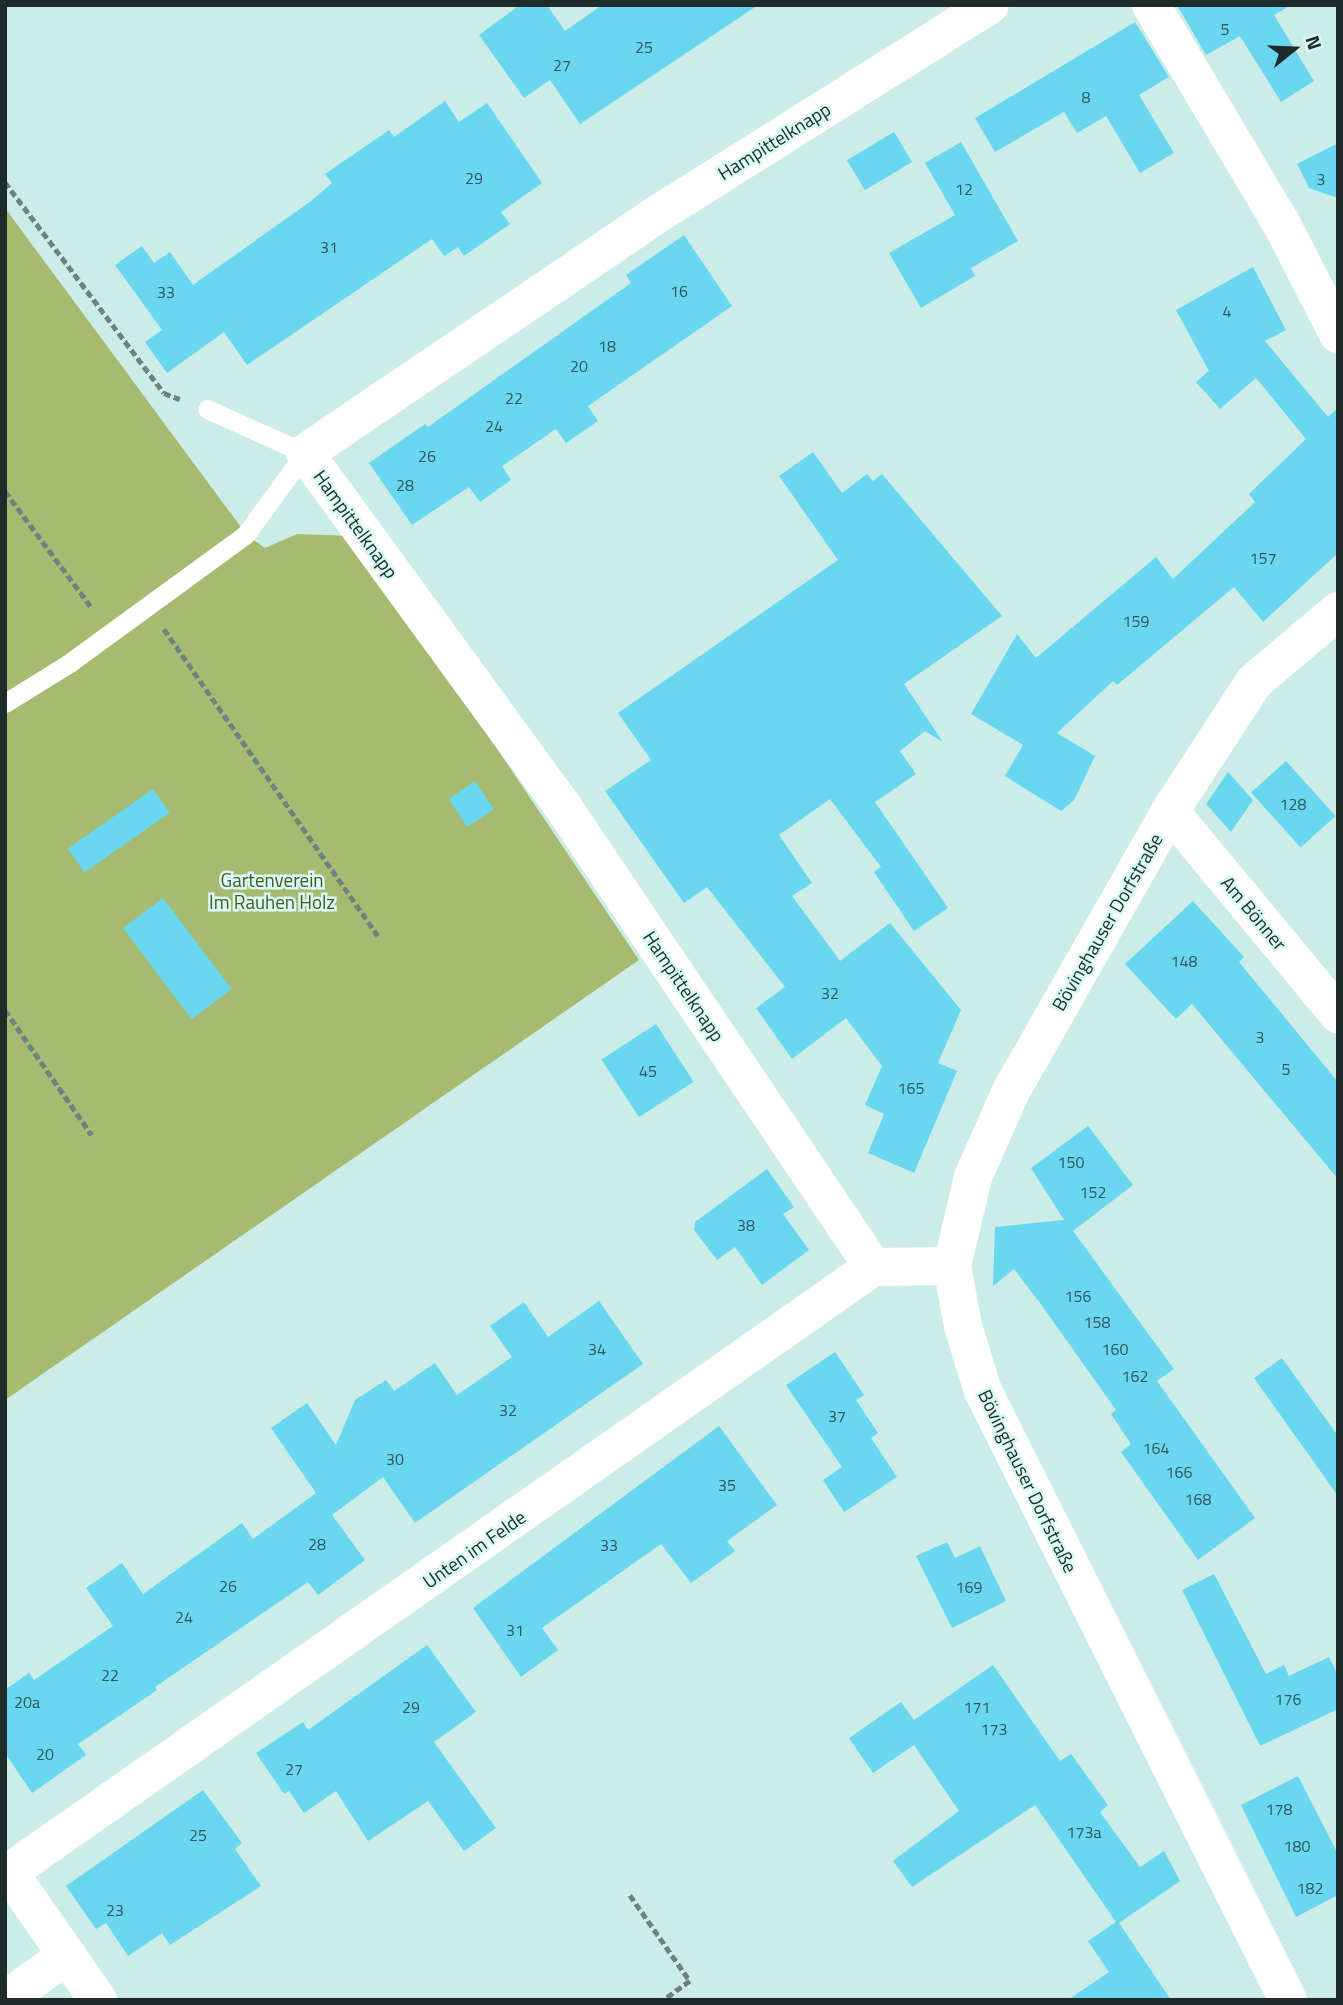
<!DOCTYPE html>
<html>
<head>
<meta charset="utf-8">
<style>
	body { margin:0 }
	#map { position:relative; width:1343px; height:2005px; overflow:hidden; background:#ccece7; font-family:"Titillium Web",sans-serif }
	div>[style] { position:absolute }
	.green>* { inset:0; background:#a6bb71 }
	.building>* { inset:0; background:#69d7f0; transform-origin:0 0 }
	.path>* { height:4.5px; margin-top:-2.25px; transform-origin:0; background:repeating-linear-gradient(90deg,#6d837f 0 7px,transparent 0 10.5px) }
	.service>* { height:19px; margin:-9.5px; padding:0 9.5px; transform-origin:9.5px; border-radius:9.5px; background:#fff }
	.minor>* { height:38px; margin:-19px; padding:0 19px; transform-origin:19px; border-radius:19px; background:#fff }
	span { translate:-50% -50%; white-space:nowrap; text-align:center; line-height:1.15; -webkit-text-stroke:5px #d9f9f4; paint-order:stroke }
	.number-label { font-size:16px; color:#32565b }
	.number-label span { -webkit-text-stroke-width:0 }
	.street-label { font-size:19px; color:#1f2b29 }
	.park-label { font-size:19px; color:#4a5820 }
	.frame { position:absolute; inset:0; border:7px solid #1f2b29; pointer-events:none }
	.north { position:absolute; left:1259px; top:14px; width:70px; height:70px; -webkit-text-stroke:5px #d9f9f4; paint-order:stroke; rotate:72deg; font-size:19px; font-weight:700; line-height:28px; text-align:center; color:#1f2b29 }
	.north::after { content:''; display:block; margin:auto; width:24px; height:32px; background:#1f2b29; clip-path:polygon(50% 0,100% 100%,50% 72%,0 100%) }
</style>
</head>
<body>
<div id="map">
	<div class="green">
		<div style="clip-path:polygon(5px 208px,246px 534px,265px 548px,297px 534px,354px 536px,639px 960px,5px 1400px)"></div>
	</div>
	<div class="building">
		<div style="clip-path:polygon(520px 5px,547px 5px,565px 31px,602px 5px,758px 5px,580px 124px,550px 80px,524px 98px,479px 35px)"></div>
		<div style="clip-path:polygon(1177px 5px,1291px 5px,1274px 15px,1314px 81px,1281px 102px,1240px 36px,1206px 55px)"></div>
		<div style="clip-path:polygon(1135px 22px,1169px 77px,1139px 95px,1174px 153px,1140px 173px,1106px 116px,1077px 133px,1064px 112px,995px 152px,975px 118px)"></div>
		<div style="clip-path:polygon(445px 101px,459px 122px,487px 103px,542px 183px,501px 212px,510px 224px,464px 256px,458px 247px,444px 256px,432px 239px,247px 365px,224px 332px,167px 373px,145px 342px,162px 330px,115px 265px,142px 246px,154px 263px,170px 252px,193px 285px,311px 201px,332px 183px,325px 174px,389px 130px,394px 137px)"></div>
		<div style="left:894px;top:132px;width:35px;height:55px;rotate:59deg"></div>
		<div style="clip-path:polygon(961px 142px,1018px 241px,971px 268px,975px 276px,921px 308px,889px 253px,955px 215px,925px 163px)"></div>
		<div style="clip-path:polygon(1338px 143px,1338px 198px,1309px 188px,1297px 164px)"></div>
		<div style="clip-path:polygon(684px 235px,732px 306px,588px 406px,598px 421px,566px 443px,556px 429px,502px 466px,511px 480px,480px 502px,469px 487px,412px 525px,369px 463px,425px 424px,428px 427px,631px 283px,626px 275px)"></div>
		<div style="clip-path:polygon(1253px 267px,1286px 330px,1265px 341px,1328px 417px,1338px 408px,1338px 553px,1263px 622px,1234px 587px,1117px 685px,1113px 681px,1057px 733px,1095px 756px,1074px 800px,1061px 811px,1005px 776px,1023px 745px,971px 714px,1017px 634px,1036px 658px,1156px 557px,1173px 579px,1255px 502px,1249px 494px,1306px 439px,1256px 378px,1220px 409px,1196px 382px,1209px 371px,1176px 310px)"></div>
		<div style="clip-path:polygon(813px 452px,842px 493px,867px 474px,873px 481px,882px 474px,1002px 616px,904px 684px,943px 742px,925px 731px,900px 751px,916px 774px,875px 802px,948px 908px,914px 931px,874px 872px,881px 867px,830px 799px,779px 835px,812px 883px,792px 896px,840px 961px,890px 923px,961px 1010px,938px 1063px,957px 1071px,914px 1173px,868px 1153px,884px 1114px,865px 1105px,882px 1066px,846px 1018px,792px 1059px,756px 1008px,785px 987px,707px 887px,684px 903px,605px 791px,651px 760px,618px 713px,838px 560px,779px 476px)"></div>
		<div style="left:1286px;top:761px;width:74px;height:47px;rotate:48deg"></div>
		<div style="clip-path:polygon(1228px 772px,1253px 800px,1231px 832px,1206px 804px)"></div>
		<div style="left:475px;top:781px;width:34px;height:32px;rotate:56deg"></div>
		<div style="left:153px;top:789px;width:29px;height:104px;rotate:55deg"></div>
		<div style="left:163px;top:898px;width:114px;height:50px;rotate:53deg"></div>
		<div style="clip-path:polygon(1193px 901px,1244px 957px,1239px 962px,1338px 1082px,1338px 1179px,1192px 1004px,1176px 1019px,1125px 964px)"></div>
		<div style="left:656px;top:1024px;width:69px;height:65px;rotate:57deg"></div>
		<div style="clip-path:polygon(1088px 1126px,1133px 1185px,1073px 1231px,1174px 1369px,1157px 1381px,1255px 1518px,1198px 1560px,1121px 1452px,1131px 1444px,1111px 1414px,1116px 1410px,1040px 1303px,1014px 1269px,993px 1286px,995px 1227px,1064px 1220px,1031px 1168px)"></div>
		<div style="clip-path:polygon(767px 1169px,794px 1207px,783px 1214px,809px 1250px,762px 1285px,735px 1247px,717px 1260px,694px 1230px,695px 1222px)"></div>
		<div style="clip-path:polygon(599px 1301px,643px 1364px,415px 1523px,383px 1477px,332px 1515px,365px 1560px,318px 1595px,308px 1582px,155px 1687px,157px 1690px,78px 1744px,86px 1755px,32px 1793px,5px 1753px,5px 1690px,29px 1673px,34px 1680px,113px 1626px,86px 1588px,122px 1563px,143px 1594px,242px 1523px,253px 1539px,316px 1493px,271px 1428px,307px 1403px,336px 1445px,355px 1400px,386px 1380px,394px 1391px,435px 1363px,457px 1395px,512px 1357px,490px 1326px,524px 1302px,548px 1337px)"></div>
		<div style="clip-path:polygon(835px 1352px,864px 1395px,856px 1400px,878px 1433px,871px 1438px,897px 1477px,844px 1512px,823px 1480px,842px 1467px,786px 1385px)"></div>
		<div style="clip-path:polygon(1282px 1358px,1338px 1436px,1338px 1496px,1254px 1378px)"></div>
		<div style="clip-path:polygon(719px 1426px,777px 1505px,727px 1541px,735px 1551px,691px 1583px,661px 1544px,542px 1628px,558px 1650px,521px 1677px,473px 1608px)"></div>
		<div style="clip-path:polygon(947px 1542px,955px 1558px,980px 1546px,1006px 1601px,952px 1628px,916px 1556px)"></div>
		<div style="clip-path:polygon(1214px 1574px,1266px 1674px,1284px 1665px,1289px 1676px,1329px 1657px,1338px 1675px,1338px 1709px,1260px 1746px,1182px 1590px)"></div>
		<div style="clip-path:polygon(427px 1645px,476px 1712px,434px 1742px,496px 1828px,464px 1851px,428px 1801px,368px 1841px,336px 1791px,304px 1813px,289px 1791px,284px 1794px,256px 1753px,303px 1722px,308px 1730px)"></div>
		<div style="clip-path:polygon(993px 1665px,1060px 1761px,1071px 1754px,1108px 1805px,1100px 1812px,1140px 1867px,1164px 1851px,1180px 1881px,1119px 1923px,1171px 2000px,1068px 2000px,1109px 1972px,1088px 1941px,1116px 1922px,1035px 1805px,912px 1887px,893px 1861px,959px 1811px,914px 1745px,873px 1773px,849px 1738px,901px 1702px,914px 1720px)"></div>
		<div style="clip-path:polygon(1298px 1776px,1338px 1854px,1338px 1895px,1296px 1917px,1241px 1805px)"></div>
		<div style="clip-path:polygon(203px 1790px,242px 1843px,235px 1849px,261px 1886px,170px 1945px,162px 1933px,128px 1956px,106px 1923px,96px 1929px,66px 1886px)"></div>
	</div>
	<div class="path">
		<div style="left:5px;top:182px;width:264px;rotate:53deg"></div>
		<div style="left:164px;top:393px;width:17px;rotate:21deg"></div>
		<div style="left:5px;top:491px;width:146px;rotate:53.4deg"></div>
		<div style="left:164px;top:629px;width:374px;rotate:55.1deg"></div>
		<div style="left:5px;top:1010px;width:152px;rotate:55.2deg"></div>
		<div style="left:630px;top:1895px;width:105px;rotate:55.1deg"></div>
		<div style="left:690px;top:1981px;width:32px;rotate:144deg"></div>
	</div>
	<div class="service">
		<div style="left:5px;top:703px;width:74px;rotate:-31.8deg"></div>
		<div style="left:68px;top:664px;width:220px;rotate:-36.1deg"></div>
		<div style="left:246px;top:534px;width:100px;rotate:-53.9deg"></div>
		<div style="left:305px;top:453px;width:107px;rotate:-155.8deg"></div>
	</div>
	<div class="minor">
		<div style="left:1151px;top:5px;width:252px;rotate:59.2deg"></div>
		<div style="left:1280px;top:221px;width:127px;rotate:62.8deg"></div>
		<div style="left:1170px;top:811px;width:264px;rotate:50.4deg"></div>
		<div style="left:873px;top:1267px;width:558px;rotate:-123.97deg"></div>
		<div style="left:561px;top:804px;width:434px;rotate:-126.1deg"></div>
		<div style="left:305px;top:453px;width:420px;rotate:-34.1deg"></div>
		<div style="left:653px;top:217px;width:398px;rotate:-32.2deg"></div>
		<div style="left:9px;top:1872px;width:156px;rotate:55.2deg"></div>
		<div style="left:5px;top:1875px;width:1060px;rotate:-35.01deg"></div>
		<div style="left:873px;top:1267px;width:79px;rotate:-0.7deg"></div>
		<div style="left:5px;top:1996px;width:7px;rotate:-8deg"></div>
		<div style="left:12px;top:1995px;width:68px;rotate:-36deg"></div>
		<div style="left:1288px;top:2000px;width:681px;rotate:-116.6deg"></div>
		<div style="left:983px;top:1391px;width:68px;rotate:-107.1deg"></div>
		<div style="left:963px;top:1326px;width:61px;rotate:-100.4deg"></div>
		<div style="left:952px;top:1266px;width:91px;rotate:-76.7deg"></div>
		<div style="left:973px;top:1177px;width:92px;rotate:-66.2deg"></div>
		<div style="left:1010px;top:1093px;width:324px;rotate:-60.4deg"></div>
		<div style="left:1170px;top:811px;width:154px;rotate:-56.9deg"></div>
		<div style="left:1254px;top:682px;width:110px;rotate:-40.2deg"></div>
	</div>
	<div class="number-label">
		<span style="left:1225px;top:29px">5</span>
		<span style="left:644px;top:47px">25</span>
		<span style="left:562px;top:65px">27</span>
		<span style="left:1086px;top:97px">8</span>
		<span style="left:474px;top:178px">29</span>
		<span style="left:1321px;top:179px">3</span>
		<span style="left:964px;top:189px">12</span>
		<span style="left:329px;top:247px">31</span>
		<span style="left:679px;top:291px">16</span>
		<span style="left:166px;top:292px">33</span>
		<span style="left:1227px;top:311px">4</span>
		<span style="left:607px;top:346px">18</span>
		<span style="left:579px;top:366px">20</span>
		<span style="left:514px;top:398px">22</span>
		<span style="left:494px;top:426px">24</span>
		<span style="left:427px;top:456px">26</span>
		<span style="left:405px;top:485px">28</span>
		<span style="left:1263px;top:558px">157</span>
		<span style="left:1136px;top:621px">159</span>
		<span style="left:1293px;top:804px">128</span>
		<span style="left:1184px;top:961px">148</span>
		<span style="left:830px;top:993px">32</span>
		<span style="left:1260px;top:1037px">3</span>
		<span style="left:1286px;top:1069px">5</span>
		<span style="left:648px;top:1071px">45</span>
		<span style="left:911px;top:1088px">165</span>
		<span style="left:1071px;top:1162px">150</span>
		<span style="left:1093px;top:1192px">152</span>
		<span style="left:746px;top:1225px">38</span>
		<span style="left:1078px;top:1296px">156</span>
		<span style="left:1097px;top:1322px">158</span>
		<span style="left:597px;top:1349px">34</span>
		<span style="left:1115px;top:1349px">160</span>
		<span style="left:1135px;top:1376px">162</span>
		<span style="left:508px;top:1410px">32</span>
		<span style="left:837px;top:1416px">37</span>
		<span style="left:1156px;top:1448px">164</span>
		<span style="left:395px;top:1459px">30</span>
		<span style="left:1179px;top:1472px">166</span>
		<span style="left:727px;top:1485px">35</span>
		<span style="left:1198px;top:1499px">168</span>
		<span style="left:317px;top:1544px">28</span>
		<span style="left:609px;top:1545px">33</span>
		<span style="left:228px;top:1586px">26</span>
		<span style="left:969px;top:1587px">169</span>
		<span style="left:184px;top:1617px">24</span>
		<span style="left:515px;top:1630px">31</span>
		<span style="left:110px;top:1675px">22</span>
		<span style="left:1288px;top:1699px">176</span>
		<span style="left:27px;top:1702px">20a</span>
		<span style="left:411px;top:1707px">29</span>
		<span style="left:977px;top:1707px">171</span>
		<span style="left:994px;top:1729px">173</span>
		<span style="left:45px;top:1754px">20</span>
		<span style="left:294px;top:1769px">27</span>
		<span style="left:1279px;top:1809px">178</span>
		<span style="left:1084px;top:1832px">173a</span>
		<span style="left:198px;top:1835px">25</span>
		<span style="left:1297px;top:1846px">180</span>
		<span style="left:1310px;top:1888px">182</span>
		<span style="left:115px;top:1910px">23</span>
	</div>
	<div class="street-label">
		<span style="left:774px;top:141px;rotate:-32deg">Hampittelknapp</span>
		<span style="left:356px;top:524px;rotate:54deg">Hampittelknapp</span>
		<span style="left:1254px;top:913px;rotate:50deg">Am Bönner</span>
		<span style="left:1107px;top:922px;rotate:-60deg">Bövinghauser Dorfstraße</span>
		<span style="left:684px;top:986px;rotate:56deg">Hampittelknapp</span>
		<span style="left:1028px;top:1481px;rotate:64deg">Bövinghauser Dorfstraße</span>
		<span style="left:474px;top:1549px;rotate:-35deg">Unten im Felde</span>
	</div>
	<div class="park-label">
		<span style="left:272px;top:891px">Gartenverein<br>Im Rauhen Holz</span>
	</div>
	<div class="frame"></div>
	<div class="north">N</div>
</div>
</body>
</html>
